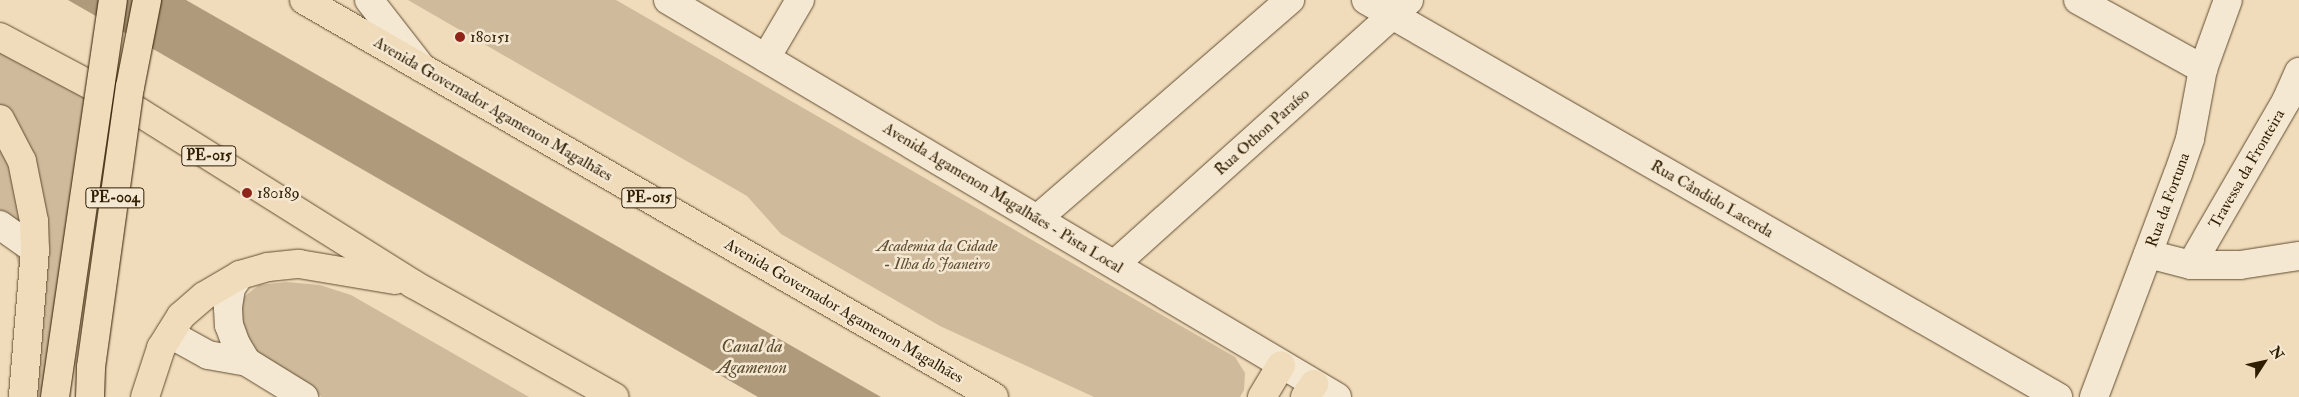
<!DOCTYPE html>
<html>
<head>
<meta charset="utf-8">
<style>
	body { margin:0 }
	#map { position:relative; width:2299px; height:397px; overflow:hidden; background:#f0dbba; font-family:"IM FELL Double Pica",serif }
	div>[style] { position:absolute }
	.green>* { inset:0; background:#cfbb9b }
	.water>* { inset:0; background:#af9b7c }
	.roads { filter:drop-shadow(0 0 1px #604d31) drop-shadow(0 0 1px #604d31) }
	.street>* { height:28px; margin:-14px; padding:0 14px; transform-origin:14px; border-radius:14px; background:#f5e8d2 }
	.highway>* { height:28px; margin:-14px; padding:0 14px; transform-origin:14px; border-radius:14px; background:#f0dbba }
	.bridges { filter:drop-shadow(0 0 1px #301e03) drop-shadow(0 0 1px #301e03) }
	.primary-bridge>* { height:28px; margin:-14px; padding:0 14px; transform-origin:14px; border-radius:14px; background:#f0dbba }
	.dots>* { width:14px; height:14px; translate:-50% -50%; box-sizing:border-box; border:2px solid #f5e8d2; border-radius:50% }
	span { translate:-50% -50%; white-space:nowrap; text-align:center; line-height:1.15; -webkit-text-stroke:5px #f5e8d2; paint-order:stroke }
	.shield-label span { padding:1px 4px; background:#f5e8d2; border:1px solid; border-radius:4px; -webkit-text-stroke-width:0 }
	.shield-label { font-size:15px; color:#301e03; font-weight:700 }
	.poi-label { font-size:16px; color:#301e03 }
	.left { translate:0 -50%; text-align:left }
	.street-label { font-size:16px; color:#301e03 }
	.park-label { font-size:16px; color:#604d31; font-style:italic }
	.water-label { font-size:18px; color:#5c4a2d; font-style:italic }
	.north { position:absolute; left:2239px; top:337px; width:50px; height:50px; -webkit-text-stroke:4px #f5e8d2; paint-order:stroke; rotate:55deg; font-size:14px; font-weight:700; line-height:20px; text-align:center; color:#301e03 }
	.north::after { content:''; display:block; margin:auto; width:18px; height:22px; background:#301e03; clip-path:polygon(50% 0,100% 100%,50% 72%,0 100%) }
</style>
</head>
<body>
<div id="map">
	<div class="green">
		<div style="clip-path:polygon(408px 0,616px 0,1235px 357px,1245px 373px,1244px 390px,1240px 397px,1094px 397px,940px 326px,781px 234px,747px 196px)"></div>
		<div style="clip-path:polygon(0 37px,100px 89px,55px 397px,14px 397px,20px 273px,14px 248px,0 235px)"></div>
		<div style="clip-path:polygon(287px 282px,320px 285px,351px 295px,529px 397px,322px 397px,251px 356px,243px 344px,240px 303px,245px 296px,259px 285px)"></div>
	</div>
	<div class="water">
		<div style="clip-path:polygon(68px 0,186px 0,881px 397px,758px 397px)"></div>
	</div>
	<div class="roads">
		<div class="street">
			<div style="left:369px;top:0;width:86px;rotate:52.1deg"></div>
			<div style="left:668px;top:0;width:778px;rotate:30.69deg"></div>
			<div style="left:1366px;top:0;width:798px;rotate:29.84deg"></div>
			<div style="left:2078px;top:0;width:143px;rotate:28.9deg"></div>
			<div style="left:766px;top:58px;width:67px;rotate:-59.6deg"></div>
			<div style="left:1037px;top:219px;width:335px;rotate:-40.9deg"></div>
			<div style="left:0;top:225px;width:43px;rotate:35.5deg"></div>
			<div style="left:2148px;top:254px;width:44px;rotate:14.3deg"></div>
			<div style="left:2191px;top:265px;width:49px"></div>
			<div style="left:2240px;top:265px;width:60px;rotate:-8.7deg"></div>
			<div style="left:1115px;top:264px;width:395px;rotate:-41.9deg"></div>
			<div style="left:2191px;top:265px;width:190px;rotate:-59.9deg"></div>
			<div style="left:2286px;top:101px;width:32px;rotate:-66deg"></div>
			<div style="left:240px;top:275px;width:16px;rotate:125deg"></div>
			<div style="left:231px;top:288px;width:20px;rotate:99deg"></div>
			<div style="left:228px;top:308px;width:17px;rotate:87deg"></div>
			<div style="left:229px;top:325px;width:20px;rotate:70deg"></div>
			<div style="left:236px;top:344px;width:21px;rotate:59deg"></div>
			<div style="left:247px;top:362px;width:67px;rotate:31.6deg"></div>
			<div style="left:170px;top:334px;width:43px;rotate:28.9deg"></div>
			<div style="left:208px;top:355px;width:40px;rotate:10deg"></div>
			<div style="left:2094px;top:397px;width:238px;rotate:-69.4deg"></div>
			<div style="left:2178px;top:174px;width:37px;rotate:-71deg"></div>
			<div style="left:2190px;top:139px;width:71px;rotate:-79.5deg"></div>
			<div style="left:2203px;top:69px;width:73px;rotate:-70.1deg"></div>
		</div>
		<div class="highway">
			<div style="left:304px;top:0;width:796px;rotate:29.91deg"></div>
			<div style="left:0;top:37px;width:145px;rotate:28deg"></div>
			<div style="left:128px;top:105px;width:337px;rotate:32.1deg"></div>
			<div style="left:413px;top:284px;width:231px;rotate:29.3deg"></div>
			<div style="left:0;top:119px;width:47px;rotate:62.4deg"></div>
			<div style="left:22px;top:161px;width:61px;rotate:78.7deg"></div>
			<div style="left:34px;top:221px;width:29px;rotate:88deg"></div>
			<div style="left:35px;top:250px;width:147px;rotate:94.7deg"></div>
			<div style="left:145px;top:397px;width:52px;rotate:-71.9deg"></div>
			<div style="left:161px;top:348px;width:38px;rotate:-58deg"></div>
			<div style="left:181px;top:316px;width:30px;rotate:-41deg"></div>
			<div style="left:204px;top:296px;width:42px;rotate:-30.3deg"></div>
			<div style="left:240px;top:275px;width:29px;rotate:-16deg"></div>
			<div style="left:268px;top:267px;width:31px;rotate:-6deg"></div>
			<div style="left:299px;top:264px;width:97px;rotate:9.5deg"></div>
			<div style="left:1262px;top:397px;width:37px;rotate:-59deg"></div>
			<div style="left:1305px;top:397px;width:16px;rotate:-55deg"></div>
		</div>
	</div>
	<div class="bridges">
		<div class="primary-bridge">
			<div style="left:55px;top:397px;width:401px;rotate:-81.7deg"></div>
			<div style="left:90px;top:397px;width:30px;rotate:-88deg"></div>
			<div style="left:91px;top:367px;width:283px;rotate:-82.1deg"></div>
			<div style="left:130px;top:87px;width:89px;rotate:-78.9deg"></div>
		</div>
	</div>
	<div class="dots">
		<div style="left:460px;top:37px;background:#8f2418"></div>
		<div style="left:247px;top:193px;background:#8f2418"></div>
	</div>
	<div class="shield-label">
		<span style="left:209px;top:156px">PE-015</span>
		<span style="left:115px;top:198px">PE-004</span>
		<span style="left:649px;top:198px">PE-015</span>
	</div>
	<div class="poi-label">
		<span class="left" style="left:470px;top:37px">180151</span>
		<span class="left" style="left:257px;top:193px">180189</span>
	</div>
	<div class="street-label">
		<span style="left:493px;top:109px;rotate:30deg">Avenida Governador Agamenon Magalhães</span>
		<span style="left:1262px;top:132px;rotate:-42deg">Rua Othon Paraíso</span>
		<span style="left:2247px;top:169px;rotate:-60deg">Travessa da Fronteira</span>
		<span style="left:1003px;top:198px;rotate:31deg">Avenida Agamenon Magalhães - Pista Local</span>
		<span style="left:1712px;top:199px;rotate:30deg">Rua Cândido Lacerda</span>
		<span style="left:2168px;top:200px;rotate:-70deg">Rua da Fortuna</span>
		<span style="left:844px;top:311px;rotate:30deg">Avenida Governador Agamenon Magalhães</span>
	</div>
	<div class="park-label">
		<span style="left:937px;top:255px">Academia da Cidade<br>- Ilha do Joaneiro</span>
	</div>
	<div class="water-label">
		<span style="left:752px;top:358px">Canal da<br>Agamenon</span>
	</div>
	<div class="north">N</div>
</div>
</body>
</html>
